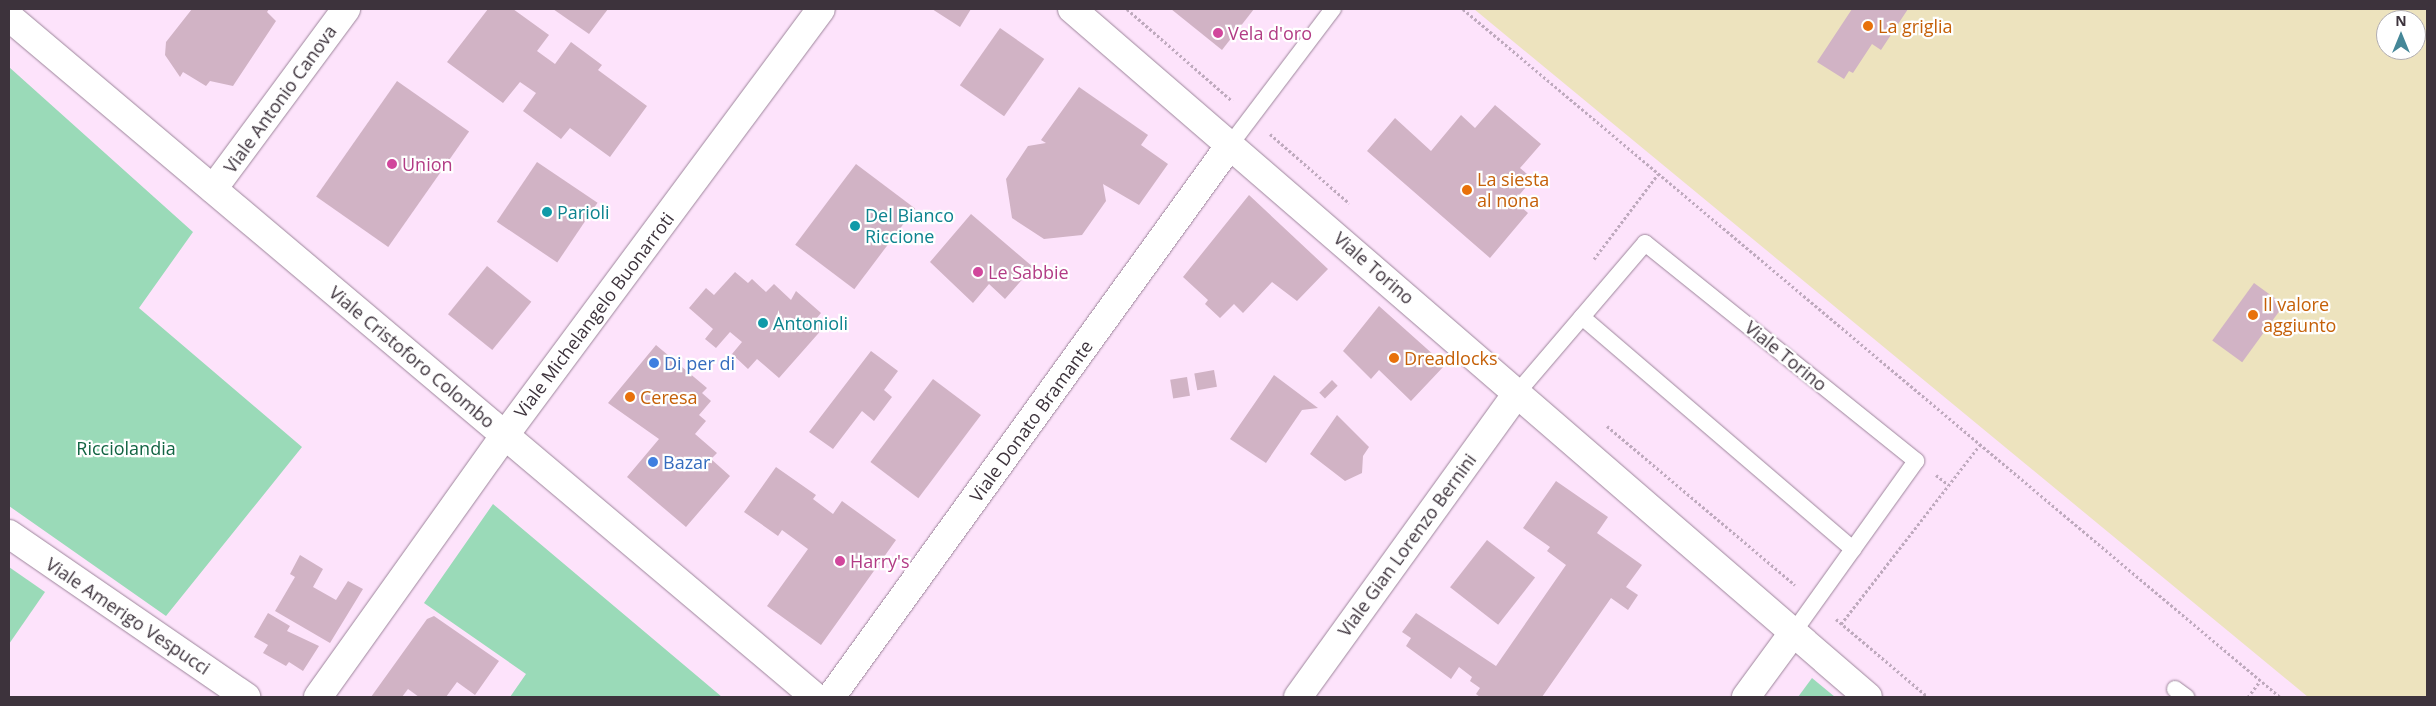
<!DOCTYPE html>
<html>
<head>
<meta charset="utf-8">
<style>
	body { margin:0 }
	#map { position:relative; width:2436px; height:706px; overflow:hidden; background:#fde3fb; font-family:"Open Sans",sans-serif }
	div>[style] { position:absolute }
	.green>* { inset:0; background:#9adab8 }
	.sand>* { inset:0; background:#ede3be }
	.building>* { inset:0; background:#d1b3c5; transform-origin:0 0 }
	.path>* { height:3px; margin-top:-1.5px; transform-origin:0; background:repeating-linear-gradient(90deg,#bfaabe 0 2.5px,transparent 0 5px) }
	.roads { filter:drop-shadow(0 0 1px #9c859a) drop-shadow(0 0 1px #9c859a) }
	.service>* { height:16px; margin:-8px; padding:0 8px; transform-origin:8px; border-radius:8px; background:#fff }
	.minor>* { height:28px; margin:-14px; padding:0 14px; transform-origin:14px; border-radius:14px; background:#fff }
	.tertiary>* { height:28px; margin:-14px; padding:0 14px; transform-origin:14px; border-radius:14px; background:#fff }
	.dots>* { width:14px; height:14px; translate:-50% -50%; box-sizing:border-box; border:2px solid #fff; border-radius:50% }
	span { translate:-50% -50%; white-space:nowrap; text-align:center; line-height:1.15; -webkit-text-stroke:4.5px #fff; paint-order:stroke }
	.food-label { font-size:18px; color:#c56008 }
	.left { translate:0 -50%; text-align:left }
	.hotel-label { font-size:18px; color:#b23c85 }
	.street-label { font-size:18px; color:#3d333c }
	.culture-label { font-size:18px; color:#0d838f }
	.shop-label { font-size:18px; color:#366cbe }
	.park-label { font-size:18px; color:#126443 }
	.frame { position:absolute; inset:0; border:10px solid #3d333c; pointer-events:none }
	.north { position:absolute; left:2376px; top:10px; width:50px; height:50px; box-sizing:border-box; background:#fff; border:1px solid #b1adb1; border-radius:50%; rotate:0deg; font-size:14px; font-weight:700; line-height:20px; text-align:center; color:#3d333c }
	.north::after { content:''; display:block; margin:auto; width:18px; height:22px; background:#458798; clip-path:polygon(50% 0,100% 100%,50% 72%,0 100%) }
</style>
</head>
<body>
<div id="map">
	<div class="green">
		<div style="clip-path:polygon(9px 67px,193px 232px,139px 308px,302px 447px,166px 616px,9px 506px)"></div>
		<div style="clip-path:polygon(493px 504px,722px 697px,510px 697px,526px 674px,424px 603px)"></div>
		<div style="clip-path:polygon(9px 567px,45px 592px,9px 644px)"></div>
		<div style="clip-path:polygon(1812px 678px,1835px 697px,1798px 697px)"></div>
	</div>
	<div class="sand">
		<div style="clip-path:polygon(evenodd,1474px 9px,2427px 9px,2427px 697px,2308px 697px,1474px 9px,2386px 20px,2416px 20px,2416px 50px,2386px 50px,2386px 20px)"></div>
	</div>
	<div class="building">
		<div style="clip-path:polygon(192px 9px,269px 9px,267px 12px,276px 21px,233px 86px,210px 81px,206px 86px,183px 72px,180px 77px,165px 55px,166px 42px)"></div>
		<div style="clip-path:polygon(488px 9px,513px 9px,549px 35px,537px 51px,555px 64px,571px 42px,602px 65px,598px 70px,647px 106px,610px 157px,570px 128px,561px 139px,523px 111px,536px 93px,520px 82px,503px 103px,447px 62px)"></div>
		<div style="clip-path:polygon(553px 9px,608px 9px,589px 34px)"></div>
		<div style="clip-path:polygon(932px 9px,971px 9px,960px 27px)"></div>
		<div style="clip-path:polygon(1171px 9px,1254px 9px,1222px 50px)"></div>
		<div style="clip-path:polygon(1852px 9px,1908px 9px,1881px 50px,1872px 44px,1853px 73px,1849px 71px,1844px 79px,1817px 62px)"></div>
		<div style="left:1000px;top:28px;width:54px;height:70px;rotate:35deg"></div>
		<div style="left:397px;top:81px;width:88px;height:141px;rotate:35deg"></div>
		<div style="clip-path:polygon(1079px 87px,1148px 135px,1141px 145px,1168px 164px,1139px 205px,1103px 184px,1106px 201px,1082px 235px,1044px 239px,1012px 218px,1006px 179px,1028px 146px,1046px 143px,1041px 140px)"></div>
		<div style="clip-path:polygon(1495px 105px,1541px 144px,1520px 168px,1533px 179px,1514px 201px,1528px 213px,1490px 258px,1367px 151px,1395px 118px,1431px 151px,1461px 115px,1475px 128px)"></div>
		<div style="left:537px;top:162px;width:73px;height:72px;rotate:34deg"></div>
		<div style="left:856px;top:164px;width:74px;height:101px;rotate:37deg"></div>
		<div style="clip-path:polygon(1249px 195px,1328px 269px,1297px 301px,1272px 282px,1243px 313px,1234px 304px,1220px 318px,1205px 304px,1208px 300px,1183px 277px)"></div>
		<div style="clip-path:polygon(971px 214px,1033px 267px,1005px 299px,989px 284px,973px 303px,930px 262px)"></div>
		<div style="left:487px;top:266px;width:57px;height:62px;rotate:39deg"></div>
		<div style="clip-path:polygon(735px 272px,748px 283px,752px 279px,766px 292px,774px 284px,791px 300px,796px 291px,821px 313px,816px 319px,824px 327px,779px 378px,757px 359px,748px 369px,732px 354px,742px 342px,730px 332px,716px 348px,705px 339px,713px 329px,689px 308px,706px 288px,714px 295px)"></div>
		<div style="left:2254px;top:283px;width:37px;height:71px;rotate:36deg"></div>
		<div style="clip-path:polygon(1379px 306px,1445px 365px,1411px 401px,1379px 370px,1371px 379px,1343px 351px)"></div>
		<div style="clip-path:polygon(656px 345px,707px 388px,702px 393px,711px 401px,699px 415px,706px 421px,695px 434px,717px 453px,711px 459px,730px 476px,686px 527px,627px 477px,659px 439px,608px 403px)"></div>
		<div style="clip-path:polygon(871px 351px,898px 371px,884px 390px,892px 397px,874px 421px,862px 411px,833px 449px,809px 432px)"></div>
		<div style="left:1214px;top:370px;width:17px;height:20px;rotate:80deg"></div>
		<div style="clip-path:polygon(1274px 375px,1318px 408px,1302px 410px,1266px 463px,1230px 439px)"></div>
		<div style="left:1187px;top:377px;width:19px;height:17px;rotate:81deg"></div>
		<div style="left:933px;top:379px;width:60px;height:104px;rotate:37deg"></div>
		<div style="left:1332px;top:380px;width:8px;height:18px;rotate:45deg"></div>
		<div style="clip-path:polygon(1337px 415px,1369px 447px,1363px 456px,1362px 473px,1345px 481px,1310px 454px)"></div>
		<div style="clip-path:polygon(776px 467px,816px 495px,813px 499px,833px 514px,842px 501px,896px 540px,821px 645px,767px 606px,808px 549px,782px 530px,778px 536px,744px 512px)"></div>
		<div style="clip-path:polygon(1556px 481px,1608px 517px,1597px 533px,1642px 565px,1626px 587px,1638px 595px,1628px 610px,1611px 598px,1542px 697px,1480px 697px,1476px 694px,1480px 688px,1470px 681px,1472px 677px,1459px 667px,1451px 679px,1406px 646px,1411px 638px,1402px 632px,1416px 613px,1496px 666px,1566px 565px,1547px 551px,1550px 547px,1523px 528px)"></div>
		<div style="left:1487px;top:540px;width:61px;height:60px;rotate:38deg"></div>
		<div style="clip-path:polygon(300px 555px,323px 569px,313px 587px,336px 600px,348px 581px,363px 589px,330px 643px,275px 611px,295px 577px,290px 574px)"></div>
		<div style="clip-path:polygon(268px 613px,290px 626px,287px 631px,319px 646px,303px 671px,289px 662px,286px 666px,263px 653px,268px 645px,254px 637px)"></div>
		<div style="clip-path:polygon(434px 616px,499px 661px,475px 695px,457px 682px,446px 697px,419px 697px,408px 689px,402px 697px,371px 697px,427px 619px)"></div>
	</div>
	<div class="path">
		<div style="left:1127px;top:9px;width:140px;rotate:41.2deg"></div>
		<div style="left:1463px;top:9px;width:1068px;rotate:40.1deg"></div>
		<div style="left:1270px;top:134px;width:105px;rotate:41.1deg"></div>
		<div style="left:1594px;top:259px;width:106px;rotate:-53deg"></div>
		<div style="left:1607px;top:426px;width:246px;rotate:40.2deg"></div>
		<div style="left:1936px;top:475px;width:16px;rotate:38deg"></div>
		<div style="left:1836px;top:619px;width:121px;rotate:40.3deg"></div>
		<div style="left:1841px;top:624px;width:227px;rotate:-52.2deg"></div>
		<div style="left:2248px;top:697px;width:20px;rotate:-53deg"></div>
	</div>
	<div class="roads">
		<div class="service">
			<div style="left:1230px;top:145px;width:171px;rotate:-52.9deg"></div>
			<div style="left:1582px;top:317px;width:357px;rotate:40.6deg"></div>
			<div style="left:1517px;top:393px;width:197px;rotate:-49.5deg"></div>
			<div style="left:1645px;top:243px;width:348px;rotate:38.8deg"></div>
			<div style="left:1916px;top:461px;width:211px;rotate:125.6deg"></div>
			<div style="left:2175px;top:689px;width:14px;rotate:36deg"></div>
		</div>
		<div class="minor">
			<div style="left:9px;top:17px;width:1055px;rotate:40.15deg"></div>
			<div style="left:213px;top:189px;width:224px;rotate:-53.5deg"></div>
			<div style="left:9px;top:534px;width:288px;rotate:34.5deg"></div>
			<div style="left:318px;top:697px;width:322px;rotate:-54.5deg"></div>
			<div style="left:505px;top:435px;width:530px;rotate:-53.43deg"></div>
			<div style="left:831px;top:697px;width:681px;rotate:-54.14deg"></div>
			<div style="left:1298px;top:697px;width:375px;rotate:-54.2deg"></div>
			<div style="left:1746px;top:697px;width:79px;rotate:-53.7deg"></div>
		</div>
		<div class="tertiary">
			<div style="left:1072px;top:9px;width:1052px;rotate:40.84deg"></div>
		</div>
	</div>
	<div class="dots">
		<div style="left:1868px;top:26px;background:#e8710a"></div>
		<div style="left:1218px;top:33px;background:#d1479c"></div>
		<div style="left:392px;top:164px;background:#d1479c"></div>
		<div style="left:1467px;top:190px;background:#e8710a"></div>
		<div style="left:547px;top:212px;background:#0f9aa8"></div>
		<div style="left:855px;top:226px;background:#0f9aa8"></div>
		<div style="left:978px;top:272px;background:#d1479c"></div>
		<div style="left:2253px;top:315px;background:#e8710a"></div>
		<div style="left:763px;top:323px;background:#0f9aa8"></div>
		<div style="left:1394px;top:358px;background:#e8710a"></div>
		<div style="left:654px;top:363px;background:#3f7fe0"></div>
		<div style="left:630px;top:397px;background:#e8710a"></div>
		<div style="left:653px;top:462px;background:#3f7fe0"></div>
		<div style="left:840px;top:561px;background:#d1479c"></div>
	</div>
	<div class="food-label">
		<span class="left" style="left:1878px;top:26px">La griglia</span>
		<span class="left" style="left:1477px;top:190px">La siesta<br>al nona</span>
		<span class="left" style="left:2263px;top:315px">Il valore<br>aggiunto</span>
		<span class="left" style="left:1404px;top:358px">Dreadlocks</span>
		<span class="left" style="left:640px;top:397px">Ceresa</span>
	</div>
	<div class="hotel-label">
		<span class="left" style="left:1228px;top:33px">Vela d'oro</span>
		<span class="left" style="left:402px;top:164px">Union</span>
		<span class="left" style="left:988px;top:272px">Le Sabbie</span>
		<span class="left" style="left:850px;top:561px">Harry's</span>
	</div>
	<div class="street-label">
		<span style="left:280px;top:99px;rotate:-54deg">Viale Antonio Canova</span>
		<span style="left:1374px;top:268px;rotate:41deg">Viale Torino</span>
		<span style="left:594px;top:315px;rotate:-53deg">Viale Michelangelo Buonarroti</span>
		<span style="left:1786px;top:356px;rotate:39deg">Viale Torino</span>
		<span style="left:412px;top:357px;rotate:40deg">Viale Cristoforo Colombo</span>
		<span style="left:1031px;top:421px;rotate:-54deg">Viale Donato Bramante</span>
		<span style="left:1407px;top:545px;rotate:-54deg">Viale Gian Lorenzo Bernini</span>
		<span style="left:128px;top:616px;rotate:34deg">Viale Amerigo Vespucci</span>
	</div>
	<div class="culture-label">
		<span class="left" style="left:557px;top:212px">Parioli</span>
		<span class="left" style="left:865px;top:226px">Del Bianco<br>Riccione</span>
		<span class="left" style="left:773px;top:323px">Antonioli</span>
	</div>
	<div class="shop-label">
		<span class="left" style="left:664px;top:363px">Di per di</span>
		<span class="left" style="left:663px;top:462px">Bazar</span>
	</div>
	<div class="park-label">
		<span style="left:126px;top:448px">Ricciolandia</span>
	</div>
	<div class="frame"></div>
	<div class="north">N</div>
</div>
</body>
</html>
